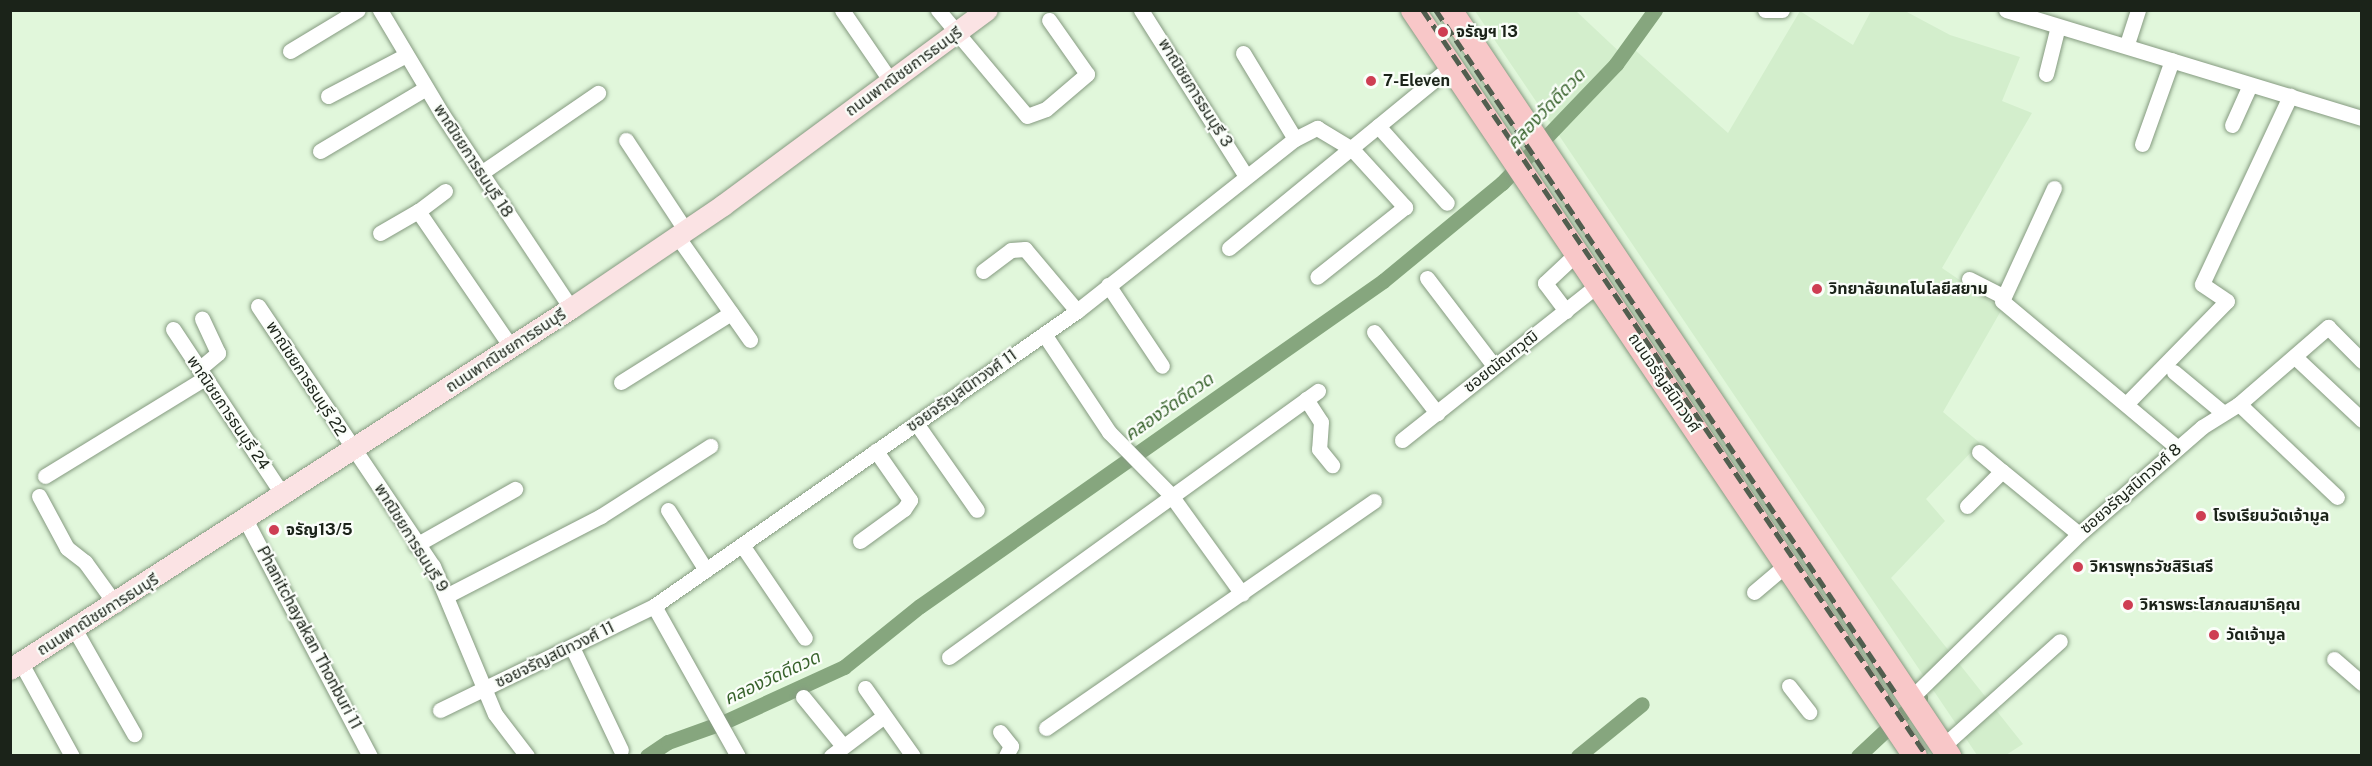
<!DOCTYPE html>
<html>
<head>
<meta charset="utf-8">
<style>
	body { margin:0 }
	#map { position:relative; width:2372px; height:766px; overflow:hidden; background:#e1f7db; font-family:"Public Sans","Noto Sans Thai",sans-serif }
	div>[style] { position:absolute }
	.built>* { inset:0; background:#d3eecc }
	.canal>* { height:15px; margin:-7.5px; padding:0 7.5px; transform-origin:7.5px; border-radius:7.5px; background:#86a67e }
	.roads { filter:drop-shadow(0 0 2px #859a80) drop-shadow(0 0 2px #859a80) }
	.street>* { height:15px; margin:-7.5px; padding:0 7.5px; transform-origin:7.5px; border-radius:7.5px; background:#fff }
	.secondary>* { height:21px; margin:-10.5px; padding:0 10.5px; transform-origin:10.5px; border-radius:10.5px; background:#fbe3e4 }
	.primary>* { height:24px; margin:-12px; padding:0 12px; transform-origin:12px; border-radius:12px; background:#f8c7c8 }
	.rail>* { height:4.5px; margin-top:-2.25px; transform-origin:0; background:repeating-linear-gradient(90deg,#525e4f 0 12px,transparent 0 18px) }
	.dots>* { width:16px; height:16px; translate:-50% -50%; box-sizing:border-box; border:3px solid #fafef9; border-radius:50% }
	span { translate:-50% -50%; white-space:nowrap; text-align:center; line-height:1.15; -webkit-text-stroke:4.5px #fafef9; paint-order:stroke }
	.poi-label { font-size:16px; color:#1b2319; font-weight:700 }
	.left { translate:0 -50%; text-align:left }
	.street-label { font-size:16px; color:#1b2319 }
	.water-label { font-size:18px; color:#37622b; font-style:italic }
	.frame { position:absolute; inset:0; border:12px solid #1b2319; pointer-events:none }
</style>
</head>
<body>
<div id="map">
	<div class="built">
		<div style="clip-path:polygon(1475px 11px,1576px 11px,1627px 59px,1635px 50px,1728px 133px,1800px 11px,1853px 45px,1871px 11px,1905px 11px,1950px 35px,2020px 57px,2002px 101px,2032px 113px,1942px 268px,2002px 309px,1943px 412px,1980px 443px,1926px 499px,1945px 521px,1891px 578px,2023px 744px,2006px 755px,1977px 755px)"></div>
	</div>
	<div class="canal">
		<div style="left:647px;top:756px;width:25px;rotate:-34deg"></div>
		<div style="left:668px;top:742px;width:59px;rotate:-19.7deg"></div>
		<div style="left:724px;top:722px;width:132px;rotate:-24.6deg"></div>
		<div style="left:844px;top:667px;width:97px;rotate:-38.8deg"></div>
		<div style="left:920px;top:606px;width:566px;rotate:-35.07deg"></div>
		<div style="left:1383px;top:281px;width:154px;rotate:-39.5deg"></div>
		<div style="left:1502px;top:183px;width:165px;rotate:-46.2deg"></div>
		<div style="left:1616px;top:64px;width:67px;rotate:-54.2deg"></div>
		<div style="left:1578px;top:756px;width:82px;rotate:-39.1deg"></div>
		<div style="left:1858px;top:756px;width:85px;rotate:-43.1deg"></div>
	</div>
	<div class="roads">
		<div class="street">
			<div style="left:380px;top:10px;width:121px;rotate:59.2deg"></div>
			<div style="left:442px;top:114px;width:233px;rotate:56.4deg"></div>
			<div style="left:842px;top:10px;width:85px;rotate:55.6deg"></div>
			<div style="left:938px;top:10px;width:138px;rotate:50deg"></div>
			<div style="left:1027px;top:116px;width:20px;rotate:-20deg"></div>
			<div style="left:1046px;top:109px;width:54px;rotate:-40.5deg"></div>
			<div style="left:1087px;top:74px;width:66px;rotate:-125.1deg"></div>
			<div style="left:1141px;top:10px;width:196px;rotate:57.7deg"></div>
			<div style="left:1765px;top:10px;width:17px"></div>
			<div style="left:2006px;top:10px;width:372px;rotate:16.9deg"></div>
			<div style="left:2127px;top:44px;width:36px;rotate:-72deg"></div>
			<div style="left:290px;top:51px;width:79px;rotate:-31.1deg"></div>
			<div style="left:1243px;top:53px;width:100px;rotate:58.8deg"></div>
			<div style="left:2046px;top:74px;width:49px;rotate:-76deg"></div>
			<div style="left:328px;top:96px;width:88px;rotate:-27.7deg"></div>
			<div style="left:2232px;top:125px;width:44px;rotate:-65.8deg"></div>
			<div style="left:1378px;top:126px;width:103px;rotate:48.1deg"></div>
			<div style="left:626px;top:140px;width:109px;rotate:56.6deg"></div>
			<div style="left:2142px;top:144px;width:89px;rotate:-70.3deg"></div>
			<div style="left:320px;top:151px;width:123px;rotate:-30.7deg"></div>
			<div style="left:481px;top:173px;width:142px;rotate:-34.4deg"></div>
			<div style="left:2054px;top:188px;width:124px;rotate:114.7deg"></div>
			<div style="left:2002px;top:301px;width:229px;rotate:39.9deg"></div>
			<div style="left:445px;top:191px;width:34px;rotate:143deg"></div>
			<div style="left:418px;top:211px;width:165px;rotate:55.6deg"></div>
			<div style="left:380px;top:233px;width:44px;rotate:-30.1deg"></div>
			<div style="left:677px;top:236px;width:127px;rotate:54.9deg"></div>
			<div style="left:1229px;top:248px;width:287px;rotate:-39.3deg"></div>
			<div style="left:983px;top:271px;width:35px;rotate:-37deg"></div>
			<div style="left:1011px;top:250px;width:14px;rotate:-4deg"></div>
			<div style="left:1025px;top:249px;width:81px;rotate:50deg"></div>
			<div style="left:1427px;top:278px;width:111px;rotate:52.7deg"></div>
			<div style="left:1969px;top:279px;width:37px;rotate:27deg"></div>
			<div style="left:1108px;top:285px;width:97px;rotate:56.3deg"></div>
			<div style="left:258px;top:306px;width:313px;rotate:56.1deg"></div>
			<div style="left:433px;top:566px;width:160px;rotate:67.3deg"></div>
			<div style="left:495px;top:714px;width:53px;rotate:52.7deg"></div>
			<div style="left:1566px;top:311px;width:35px;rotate:-127deg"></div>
			<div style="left:1545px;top:283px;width:45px;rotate:-43.2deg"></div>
			<div style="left:173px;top:329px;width:201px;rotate:56.5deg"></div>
			<div style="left:1374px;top:332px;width:103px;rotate:52.1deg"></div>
			<div style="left:1044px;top:334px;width:118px;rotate:56.4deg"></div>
			<div style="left:1109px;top:432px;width:87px;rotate:45.5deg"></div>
			<div style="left:1170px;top:494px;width:123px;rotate:54.2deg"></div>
			<div style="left:2295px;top:357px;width:92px;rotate:43.2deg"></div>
			<div style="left:199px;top:369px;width:25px;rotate:-40deg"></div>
			<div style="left:218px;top:353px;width:38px;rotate:-115deg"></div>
			<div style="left:2174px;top:372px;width:61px;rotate:39.7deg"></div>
			<div style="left:621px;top:382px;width:130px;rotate:-32.1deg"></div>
			<div style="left:1306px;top:399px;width:27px;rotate:57deg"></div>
			<div style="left:1321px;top:422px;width:27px;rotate:94deg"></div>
			<div style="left:1319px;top:449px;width:21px;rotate:51deg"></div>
			<div style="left:2128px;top:402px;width:141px;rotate:-45.6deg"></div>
			<div style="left:2227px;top:301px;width:30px;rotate:-146deg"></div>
			<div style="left:2202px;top:284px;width:208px;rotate:-64.9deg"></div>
			<div style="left:2239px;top:404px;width:135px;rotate:43.5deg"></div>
			<div style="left:916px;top:423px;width:106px;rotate:55deg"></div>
			<div style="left:1402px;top:440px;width:251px;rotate:-38.4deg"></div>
			<div style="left:1979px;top:452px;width:30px;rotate:40deg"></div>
			<div style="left:45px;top:476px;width:188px;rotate:-31.5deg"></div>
			<div style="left:39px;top:496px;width:59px;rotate:61.7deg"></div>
			<div style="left:67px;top:548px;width:23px;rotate:38deg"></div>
			<div style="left:85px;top:562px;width:53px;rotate:54.2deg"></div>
			<div style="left:1967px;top:506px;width:49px;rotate:-45deg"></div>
			<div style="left:2002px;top:471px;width:99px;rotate:39.3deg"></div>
			<div style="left:668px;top:510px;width:71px;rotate:57.7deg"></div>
			<div style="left:246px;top:521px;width:266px;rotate:62.2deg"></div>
			<div style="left:860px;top:541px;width:54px;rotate:-36deg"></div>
			<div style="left:904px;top:509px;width:11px;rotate:-56deg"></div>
			<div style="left:910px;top:500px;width:60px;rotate:-124.8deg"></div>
			<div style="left:416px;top:545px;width:114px;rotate:-29.5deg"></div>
			<div style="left:742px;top:545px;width:112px;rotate:55.9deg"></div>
			<div style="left:1754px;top:592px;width:43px;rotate:-40.3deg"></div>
			<div style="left:448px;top:595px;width:172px;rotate:-27.3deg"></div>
			<div style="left:601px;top:516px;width:130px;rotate:-32.7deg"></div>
			<div style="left:654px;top:606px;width:172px;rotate:60.8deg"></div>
			<div style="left:75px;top:630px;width:120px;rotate:60.4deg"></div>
			<div style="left:572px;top:647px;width:114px;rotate:64.6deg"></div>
			<div style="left:949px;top:657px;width:455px;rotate:-35.8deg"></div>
			<div style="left:2334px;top:659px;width:37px;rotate:41deg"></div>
			<div style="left:21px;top:663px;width:106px;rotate:61.3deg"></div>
			<div style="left:1789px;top:686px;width:33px;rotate:52deg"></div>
			<div style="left:865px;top:688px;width:83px;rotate:54.8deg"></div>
			<div style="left:803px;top:697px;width:63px;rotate:50.8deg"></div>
			<div style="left:1911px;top:698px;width:235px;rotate:-44.3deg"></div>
			<div style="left:2079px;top:534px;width:163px;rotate:-41deg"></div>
			<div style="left:2202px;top:427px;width:44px;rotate:-31.9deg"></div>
			<div style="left:2239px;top:404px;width:118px;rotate:-40.9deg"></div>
			<div style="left:2328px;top:327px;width:48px;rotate:45deg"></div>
			<div style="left:440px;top:710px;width:238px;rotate:-25.9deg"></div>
			<div style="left:654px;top:606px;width:516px;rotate:-34.89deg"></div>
			<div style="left:1077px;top:311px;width:278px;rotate:-38.3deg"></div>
			<div style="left:1295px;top:139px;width:25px;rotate:-27deg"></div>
			<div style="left:1317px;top:128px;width:41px;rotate:31deg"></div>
			<div style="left:1352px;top:149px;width:79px;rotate:47.6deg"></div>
			<div style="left:1405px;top:207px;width:112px;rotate:141.5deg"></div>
			<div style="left:1046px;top:728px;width:399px;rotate:-34.7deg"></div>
			<div style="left:1000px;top:732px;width:18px;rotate:52deg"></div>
			<div style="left:1011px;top:746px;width:11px;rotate:117deg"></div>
			<div style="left:1943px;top:746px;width:157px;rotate:-41.9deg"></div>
			<div style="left:831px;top:756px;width:66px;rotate:-37deg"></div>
		</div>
		<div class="secondary">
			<div style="left:10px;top:669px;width:667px;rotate:-32.76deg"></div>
			<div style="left:571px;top:308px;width:184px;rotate:-34.1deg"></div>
			<div style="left:723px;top:205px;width:328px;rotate:-36.5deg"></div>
		</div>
		<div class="primary">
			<div style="left:1413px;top:10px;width:899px;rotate:56.06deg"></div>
			<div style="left:1450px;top:10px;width:898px;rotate:56.22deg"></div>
		</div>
	</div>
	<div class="rail">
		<div style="left:1423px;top:10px;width:900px;rotate:55.96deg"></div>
		<div style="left:1436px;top:10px;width:826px;rotate:56.06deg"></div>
	</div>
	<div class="dots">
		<div style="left:1443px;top:32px;background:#ce3e53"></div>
		<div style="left:1371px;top:81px;background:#ce3e53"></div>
		<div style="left:1817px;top:289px;background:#ce3e53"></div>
		<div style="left:2201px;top:516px;background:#ce3e53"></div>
		<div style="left:274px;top:530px;background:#ce3e53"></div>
		<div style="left:2078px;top:567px;background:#ce3e53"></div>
		<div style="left:2128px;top:605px;background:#ce3e53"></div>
		<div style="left:2214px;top:635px;background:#ce3e53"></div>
	</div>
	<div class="poi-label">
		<span class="left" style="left:1456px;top:32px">จรัญฯ 13</span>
		<span class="left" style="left:1383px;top:81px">7-Eleven</span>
		<span class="left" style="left:1829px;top:289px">วิทยาลัยเทคโนโลยีสยาม</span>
		<span class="left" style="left:2213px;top:516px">โรงเรียนวัดเจ้ามูล</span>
		<span class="left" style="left:286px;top:530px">จรัญ13/5</span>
		<span class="left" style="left:2090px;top:567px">วิหารพุทธวัชสิริเสรี</span>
		<span class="left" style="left:2140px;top:605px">วิหารพระโสภณสมาธิคุณ</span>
		<span class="left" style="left:2226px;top:635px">วัดเจ้ามูล</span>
	</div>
	<div class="street-label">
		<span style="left:904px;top:72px;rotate:-36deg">ถนนพาณิชยการธนบุรี</span>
		<span style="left:1195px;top:93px;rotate:58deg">พาณิชยการธนบุรี 3</span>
		<span style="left:473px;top:161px;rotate:57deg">พาณิชยการธนบุรี 18</span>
		<span style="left:506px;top:351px;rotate:-33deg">ถนนพาณิชยการธนบุรี</span>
		<span style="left:1501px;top:362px;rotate:-38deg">ซอยฒัณฑวุฒิ</span>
		<span style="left:306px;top:379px;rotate:57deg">พาณิชยการธนบุรี 22</span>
		<span style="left:1664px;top:383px;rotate:56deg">ถนนจรัญสนิทวงศ์</span>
		<span style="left:962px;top:391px;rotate:-35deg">ซอยจรัญสนิทวงศ์ 11</span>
		<span style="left:228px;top:413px;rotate:56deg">พาณิชยการธนบุรี 24</span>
		<span style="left:2131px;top:489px;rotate:-41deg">ซอยจรัญสนิทวงศ์ 8</span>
		<span style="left:411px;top:538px;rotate:58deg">พาณิชยการธนบุรี 9</span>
		<span style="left:98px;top:615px;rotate:-32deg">ถนนพาณิชยการธนบุรี</span>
		<span style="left:309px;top:638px;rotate:62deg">Phanitchayakan Thonburi 11</span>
		<span style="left:555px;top:655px;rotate:-26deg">ซอยจรัญสนิทวงศ์ 11</span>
	</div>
	<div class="water-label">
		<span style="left:1546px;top:109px;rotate:-46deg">คลองวัดดีดวด</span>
		<span style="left:1169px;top:407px;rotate:-35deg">คลองวัดดีดวด</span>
		<span style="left:772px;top:678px;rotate:-25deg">คลองวัดดีดวด</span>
	</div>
	<div class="frame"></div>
</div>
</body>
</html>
